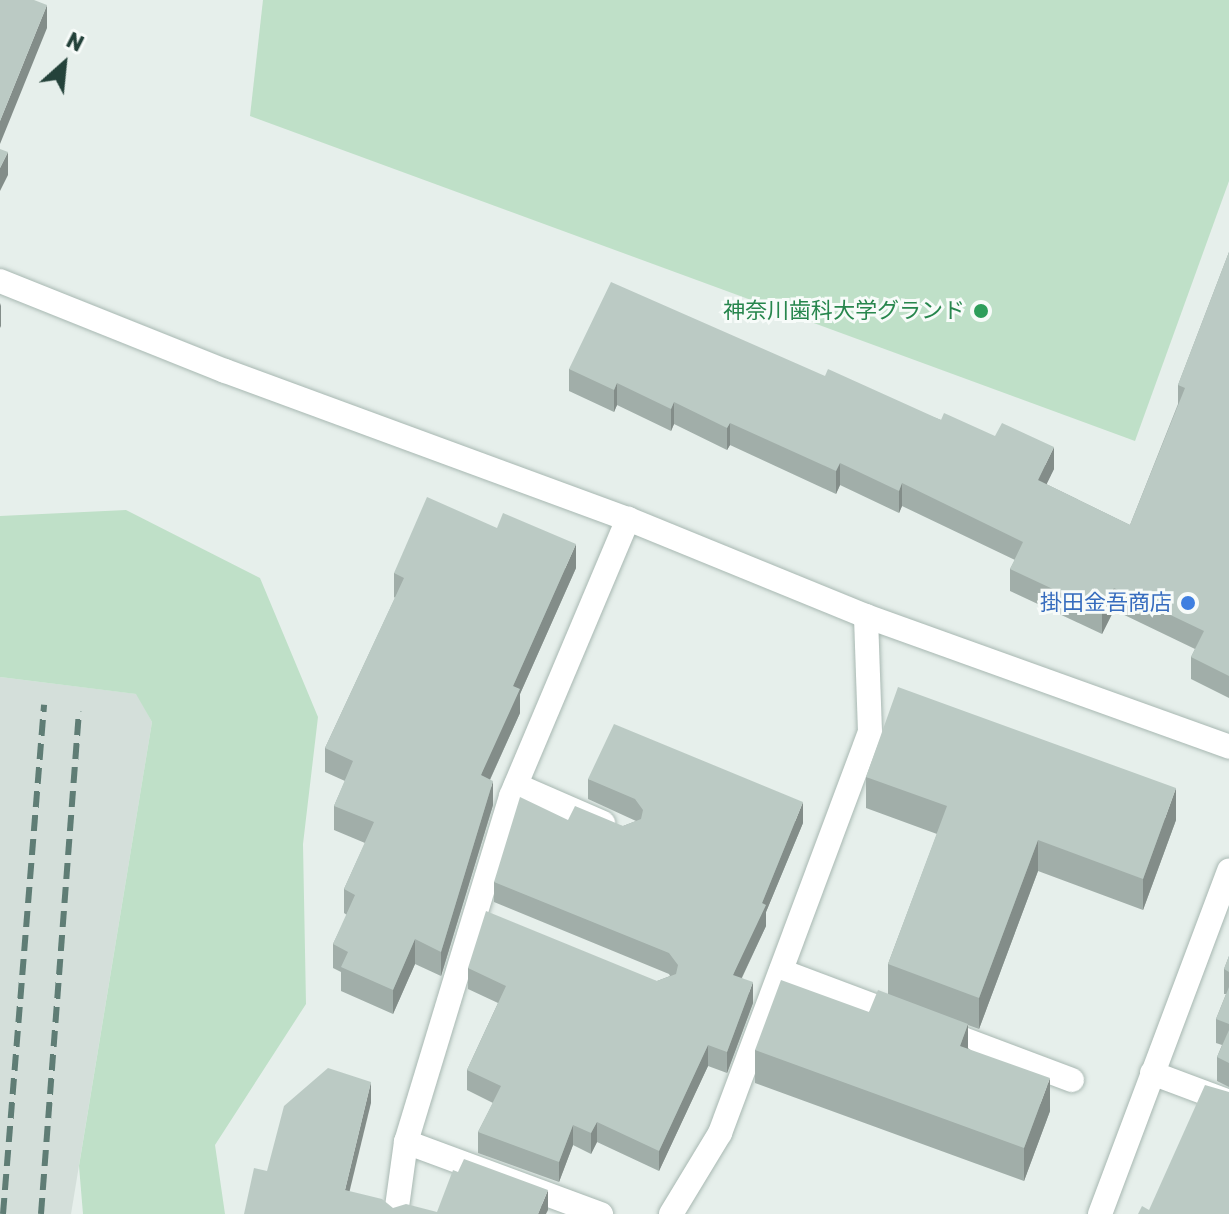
<!DOCTYPE html>
<html>
<head>
<meta charset="utf-8">
<style>
	body { margin:0 }
	#map { position:relative; width:1229px; height:1214px; overflow:hidden; background:#e6efeb; font-family:Rubik,"Noto Sans JP",sans-serif }
	div>[style] { position:absolute }
	.built>* { inset:0; background:#d4dfda }
	.green>* { inset:0; background:#bfe0c8 }
	.roads { filter:drop-shadow(0 0 2px #a8b8b2) drop-shadow(0 0 2px #a8b8b2) }
	.minor>* { height:24px; margin:-12px; padding:0 12px; transform-origin:12px; border-radius:12px; background:#fff }
	.tertiary>* { height:24px; margin:-12px; padding:0 12px; transform-origin:12px; border-radius:12px; background:#fff }
	.rail>* { height:6px; margin-top:-3px; transform-origin:0; background:repeating-linear-gradient(90deg,#5f7d75 0 16px,transparent 0 24px) }
	.wall>* { inset:0; background:#a1aea9 }
	.shaded-wall>* { inset:0; background:#838d89 }
	.building>* { inset:0; background:#bbcac4 }
	.dots>* { width:22px; height:22px; translate:-50% -50%; box-sizing:border-box; border:4px solid #f7fbf9; border-radius:50% }
	span { translate:-50% -50%; white-space:nowrap; text-align:center; line-height:1.15; -webkit-text-stroke:6px #f7fbf9; paint-order:stroke }
	.leisure-label { font-size:22px; color:#27864d }
	.right { translate:-100% -50%; text-align:right }
	.shop-label { font-size:22px; color:#366cbe }
	.north { position:absolute; left:24px; top:24px; width:80px; height:80px; -webkit-text-stroke:6px #f7fbf9; paint-order:stroke; rotate:27deg; font-size:22px; font-weight:700; line-height:32px; text-align:center; color:#24423a }
	.north::after { content:''; display:block; margin:auto; width:28px; height:36px; background:#24423a; clip-path:polygon(50% 0,100% 100%,50% 72%,0 100%) }
</style>
</head>
<body>
<div id="map">
	<div class="built">
		<div style="clip-path:polygon(0 677px,137px 694px,152px 722px,71px 1214px,0 1214px)"></div>
	</div>
	<div class="green">
		<div style="clip-path:polygon(263px 0,1229px 0,1229px 181px,1135px 441px,250px 116px)"></div>
		<div style="clip-path:polygon(126px 510px,260px 578px,318px 717px,303px 844px,306px 1004px,215px 1145px,225px 1214px,83px 1214px,79px 1166px,152px 722px,136px 694px,0 677px,0 516px)"></div>
	</div>
	<div class="roads">
		<div class="minor">
			<div style="left:516px;top:785px;width:95px;rotate:23.6deg"></div>
			<div style="left:781px;top:971px;width:128px;rotate:20.6deg"></div>
			<div style="left:939px;top:1030px;width:142px;rotate:20.6deg"></div>
			<div style="left:1152px;top:1073px;width:82px;rotate:20.6deg"></div>
			<div style="left:406px;top:1142px;width:208px;rotate:20.3deg"></div>
			<div style="left:396px;top:1214px;width:73px;rotate:-82.1deg"></div>
			<div style="left:406px;top:1142px;width:362px;rotate:-73.1deg"></div>
			<div style="left:511px;top:796px;width:301px;rotate:-67.1deg"></div>
			<div style="left:671px;top:1214px;width:95px;rotate:-58.8deg"></div>
			<div style="left:720px;top:1133px;width:428px;rotate:-69.5deg"></div>
			<div style="left:870px;top:732px;width:116px;rotate:-92deg"></div>
			<div style="left:1100px;top:1214px;width:367px;rotate:-69.4deg"></div>
		</div>
		<div class="tertiary">
			<div style="left:0;top:281px;width:242px;rotate:21.8deg"></div>
			<div style="left:225px;top:371px;width:429px;rotate:20.2deg"></div>
			<div style="left:628px;top:519px;width:257px;rotate:22.2deg"></div>
			<div style="left:866px;top:616px;width:386px;rotate:19.8deg"></div>
		</div>
	</div>
	<div class="rail">
		<div style="left:3px;top:1214px;width:511px;rotate:-85.39deg"></div>
		<div style="left:41px;top:1214px;width:504px;rotate:-85.68deg"></div>
	</div>
	<div class="wall">
		<div style="clip-path:polygon(1229px 252px,1229px 698px,1191px 679px,1191px 657px,1195px 649px,1114px 610px,1102px 634px,1010px 591px,1010px 569px,1015px 560px,902px 506px,899px 513px,840px 485px,836px 494px,730px 445px,727px 450px,674px 424px,671px 431px,617px 405px,614px 412px,569px 391px,569px 369px,825px 376px,941px 420px,1054px 469px,1046px 484px,1130px 525px,1178px 404px,1178px 385px)"></div>
		<div style="clip-path:polygon(576px 568px,520px 694px,520px 713px,490px 780px,493px 805px,441px 976px,415px 964px,393px 1014px,341px 991px,341px 972px,333px 968px,333px 944px,347px 915px,344px 913px,344px 889px,365px 843px,334px 830px,334px 806px,345px 781px,325px 772px,325px 748px,395px 598px,394px 597px,394px 573px)"></div>
		<div style="clip-path:polygon(866px 777px,1176px 820px,1143px 910px,1038px 871px,979px 1029px,968px 1025px,968px 1048px,1050px 1111px,1024px 1181px,755px 1083px,755px 1050px,869px 1012px,888px 994px,888px 964px,937px 834px,866px 808px)"></div>
		<div style="clip-path:polygon(588px 779px,803px 823px,766px 912px,766px 926px,742px 978px,753px 1003px,727px 1073px,708px 1066px,659px 1171px,597px 1142px,591px 1154px,573px 1145px,559px 1182px,478px 1153px,478px 1132px,493px 1103px,467px 1090px,467px 1070px,498px 1003px,468px 989px,468px 968px,657px 981px,670px 976px,669px 974px,494px 902px,494px 882px,568px 820px,623px 826px,636px 821px,588px 799px)"></div>
		<div style="clip-path:polygon(1229px 956px,1229px 1087px,1217px 1081px,1217px 1057px,1222px 1045px,1216px 1043px,1216px 1019px,1226px 994px,1224px 994px,1224px 969px)"></div>
	</div>
	<div class="shaded-wall">
		<div style="clip-path:polygon(47px 5px,47px 28px,0 144px,0 121px)"></div>
		<div style="clip-path:polygon(8px 152px,8px 175px,0 191px,0 168px)"></div>
		<div style="clip-path:polygon(1px 303px,1px 326px,0 328px,0 306px)"></div>
		<div style="clip-path:polygon(617px 383px,617px 405px,614px 412px,614px 390px)"></div>
		<div style="clip-path:polygon(674px 402px,674px 424px,671px 431px,671px 409px)"></div>
		<div style="clip-path:polygon(730px 423px,730px 445px,727px 450px,727px 428px)"></div>
		<div style="clip-path:polygon(1054px 447px,1054px 469px,1038px 502px,1038px 480px)"></div>
		<div style="clip-path:polygon(840px 463px,840px 485px,836px 494px,836px 471px)"></div>
		<div style="clip-path:polygon(902px 483px,902px 506px,899px 513px,899px 491px)"></div>
		<div style="clip-path:polygon(576px 544px,576px 568px,520px 694px,520px 713px,481px 799px,481px 775px,513px 686px)"></div>
		<div style="clip-path:polygon(1114px 588px,1114px 610px,1102px 634px,1102px 612px)"></div>
		<div style="clip-path:polygon(493px 781px,493px 805px,441px 976px,441px 952px)"></div>
		<div style="clip-path:polygon(1176px 788px,1176px 820px,1143px 910px,1143px 879px)"></div>
		<div style="clip-path:polygon(803px 802px,803px 823px,766px 912px,766px 926px,733px 996px,733px 975px)"></div>
		<div style="clip-path:polygon(1038px 840px,1038px 871px,979px 1029px,979px 998px)"></div>
		<div style="clip-path:polygon(415px 939px,415px 964px,393px 1014px,393px 990px)"></div>
		<div style="clip-path:polygon(753px 982px,753px 1003px,727px 1073px,727px 1052px)"></div>
		<div style="clip-path:polygon(968px 1024px,968px 1057px,960px 1046px)"></div>
		<div style="clip-path:polygon(708px 1045px,708px 1066px,659px 1171px,659px 1151px)"></div>
		<div style="clip-path:polygon(1050px 1078px,1050px 1111px,1024px 1181px,1024px 1148px)"></div>
		<div style="clip-path:polygon(371px 1082px,371px 1103px,345px 1210px,345px 1190px)"></div>
		<div style="clip-path:polygon(597px 1122px,597px 1142px,591px 1154px,591px 1133px)"></div>
		<div style="clip-path:polygon(573px 1125px,573px 1145px,559px 1182px,559px 1162px)"></div>
		<div style="clip-path:polygon(548px 1190px,548px 1210px,546px 1214px,538px 1214px)"></div>
	</div>
	<div class="building">
		<div style="clip-path:polygon(0 0,34px 0,47px 5px,0 121px)"></div>
		<div style="clip-path:polygon(0 149px,8px 152px,0 168px)"></div>
		<div style="clip-path:polygon(1229px 252px,1229px 676px,1191px 657px,1204px 631px,1114px 588px,1102px 612px,1010px 569px,1023px 542px,902px 483px,899px 491px,840px 463px,836px 471px,730px 423px,727px 428px,674px 402px,671px 409px,617px 383px,614px 390px,569px 369px,611px 282px,825px 376px,828px 369px,941px 420px,944px 413px,995px 436px,1002px 423px,1054px 447px,1038px 480px,1130px 525px,1185px 388px,1178px 385px)"></div>
		<div style="clip-path:polygon(427px 497px,497px 528px,503px 513px,576px 544px,513px 686px,520px 689px,481px 775px,493px 781px,441px 952px,415px 939px,393px 990px,341px 967px,348px 952px,333px 944px,355px 895px,344px 889px,374px 822px,334px 806px,353px 761px,325px 748px,404px 578px,394px 573px)"></div>
		<div style="clip-path:polygon(898px 687px,1176px 788px,1143px 879px,1038px 840px,979px 998px,888px 964px,947px 806px,866px 777px)"></div>
		<div style="clip-path:polygon(614px 724px,803px 802px,762px 903px,766px 905px,733px 975px,753px 982px,727px 1052px,708px 1045px,659px 1151px,597px 1122px,591px 1133px,573px 1125px,559px 1162px,478px 1132px,501px 1086px,467px 1070px,506px 986px,468px 968px,486px 911px,657px 981px,676px 974px,678px 965px,669px 953px,494px 882px,520px 797px,568px 820px,575px 806px,623px 826px,641px 819px,643px 810px,635px 799px,588px 779px)"></div>
		<div style="clip-path:polygon(1229px 956px,1229px 972px,1224px 969px)"></div>
		<div style="clip-path:polygon(781px 980px,869px 1012px,878px 990px,968px 1024px,960px 1046px,1050px 1078px,1024px 1148px,755px 1050px)"></div>
		<div style="clip-path:polygon(1229px 987px,1229px 1024px,1216px 1019px)"></div>
		<div style="clip-path:polygon(1229px 1030px,1229px 1063px,1217px 1057px)"></div>
		<div style="clip-path:polygon(328px 1068px,371px 1082px,345px 1190px,382px 1199px,393px 1208px,406px 1204px,437px 1212px,453px 1170px,458px 1172px,464px 1159px,548px 1190px,538px 1214px,244px 1214px,254px 1168px,267px 1171px,284px 1106px)"></div>
		<div style="clip-path:polygon(1205px 1085px,1229px 1092px,1229px 1214px,1138px 1214px,1142px 1206px,1149px 1210px)"></div>
	</div>
	<div class="dots">
		<div style="left:981px;top:311px;background:#2e9e5b"></div>
		<div style="left:1188px;top:603px;background:#3f7fe0"></div>
	</div>
	<div class="leisure-label">
		<span class="right" style="left:965px;top:311px">神奈川歯科大学グランド</span>
	</div>
	<div class="shop-label">
		<span class="right" style="left:1172px;top:603px">掛田金吾商店</span>
	</div>
	<div class="north">N</div>
</div>
</body>
</html>
